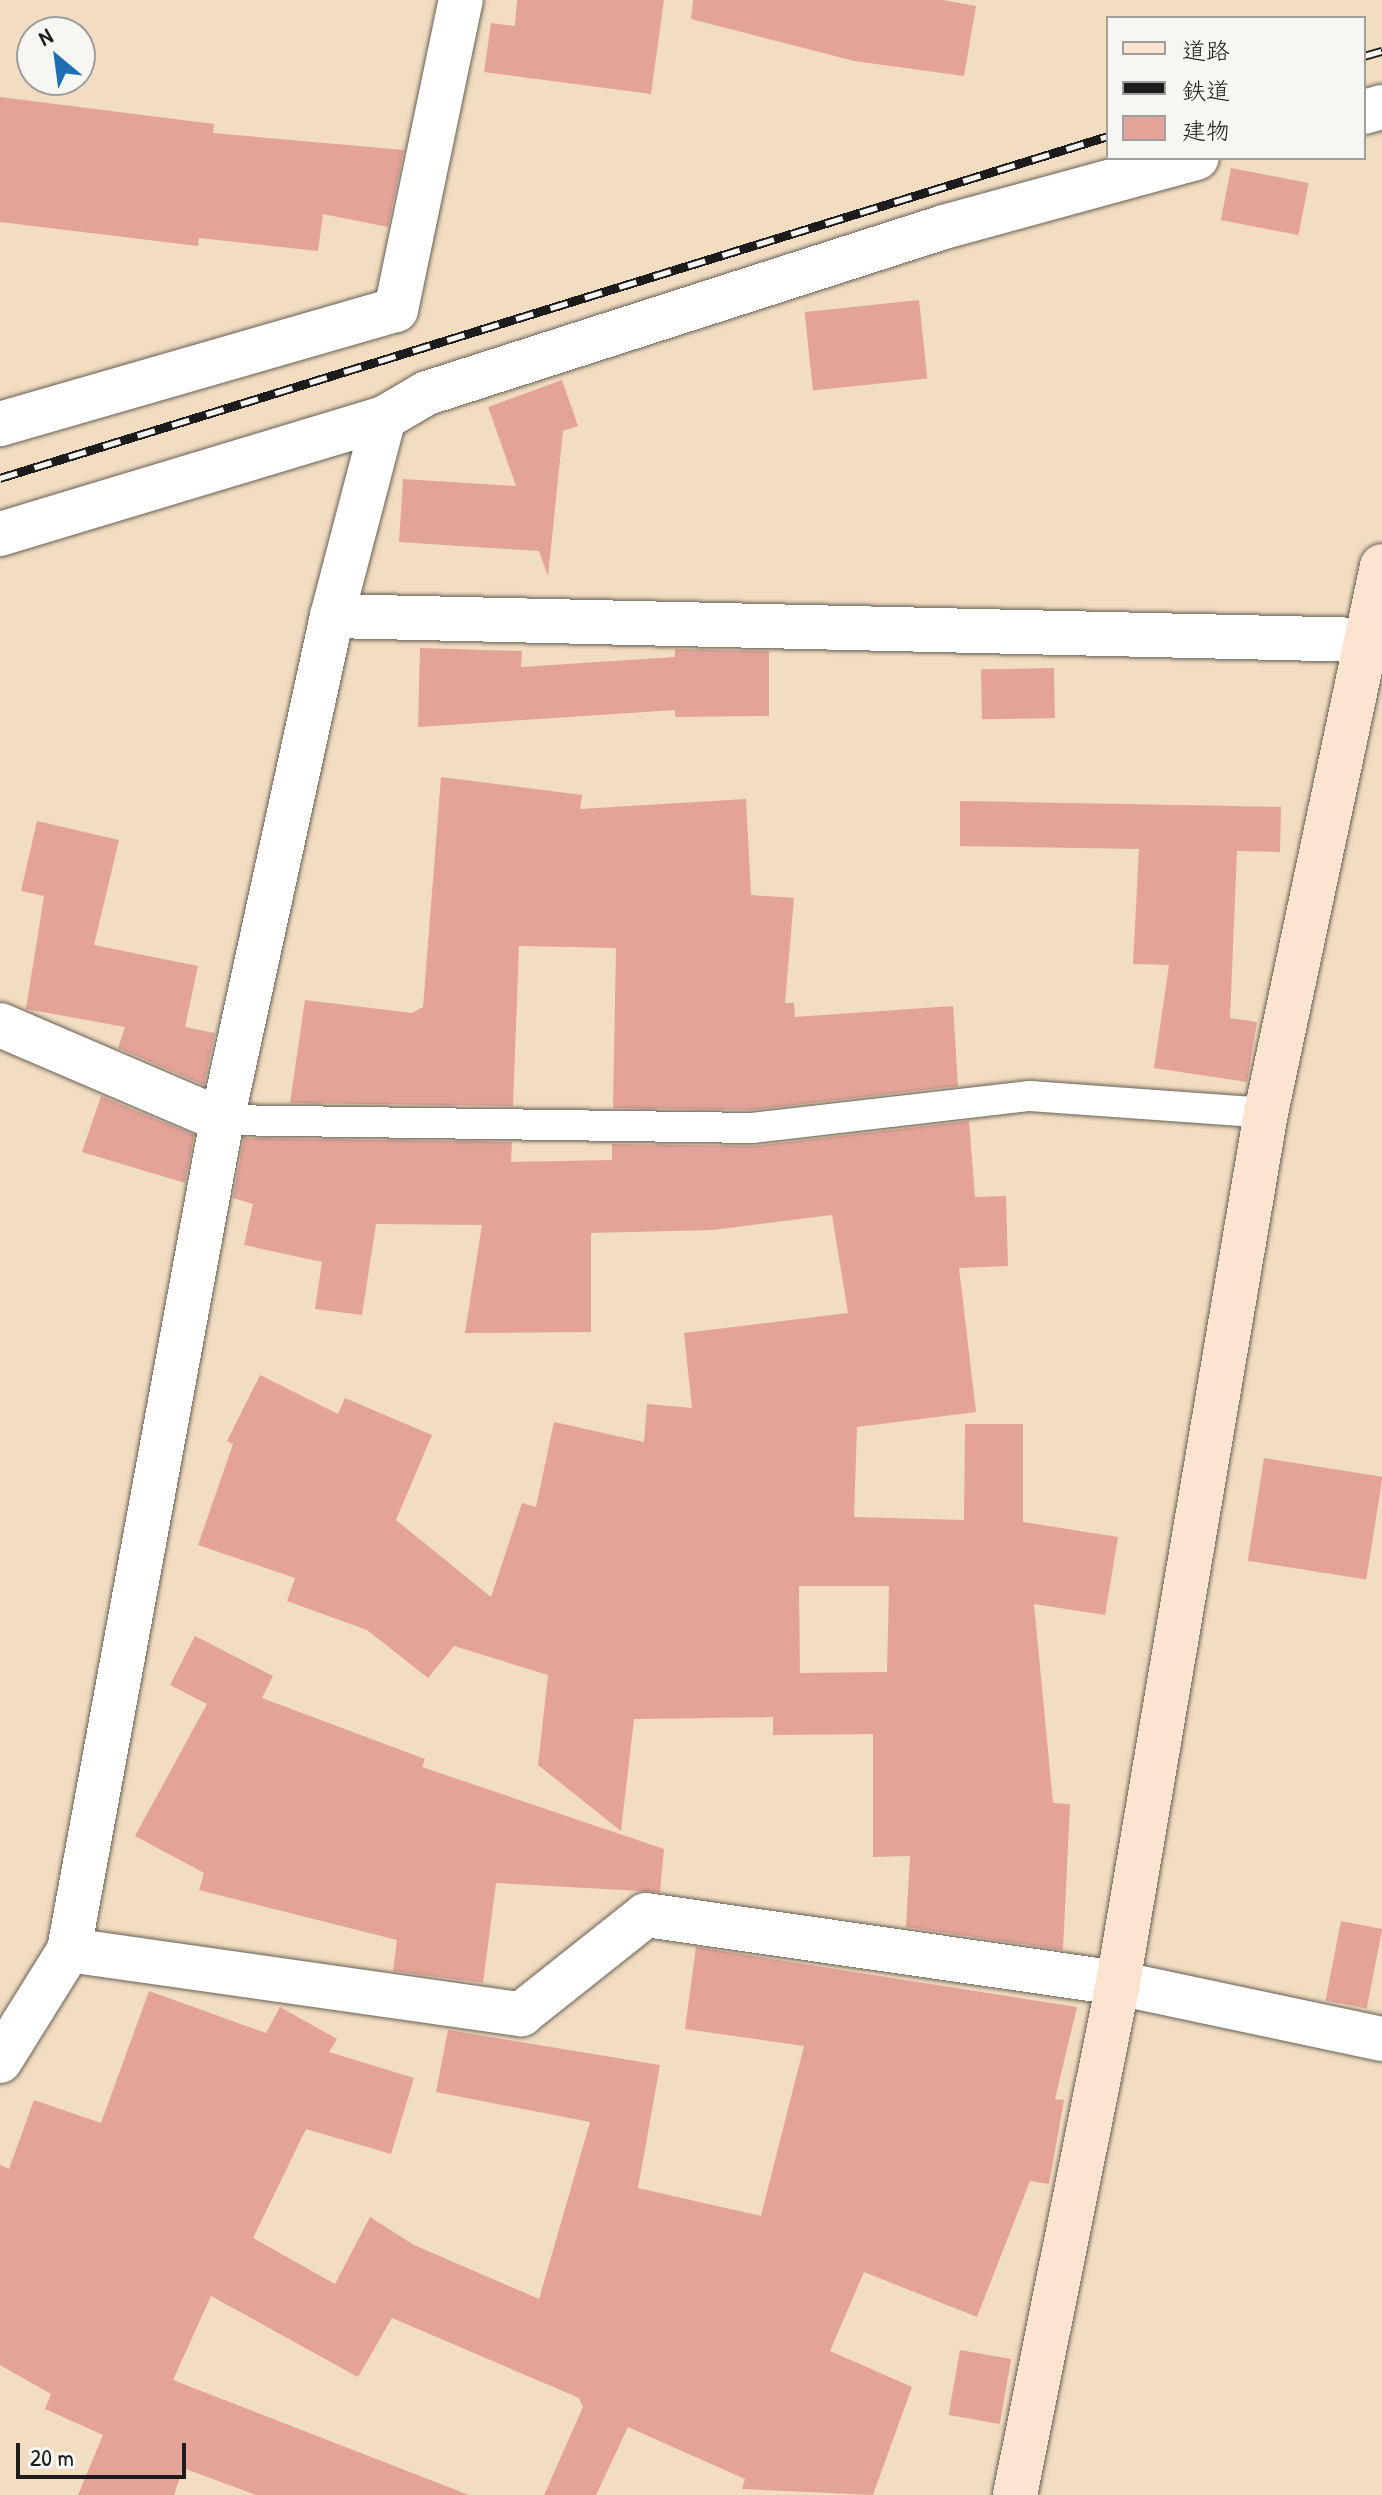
<!DOCTYPE html>
<html>
<head>
<meta charset="utf-8">
<style>
	body { margin:0 }
	#map { position:relative; width:1382px; height:2495px; overflow:hidden; background:#f3ddc2; font-family:"Patrick Hand","Klee One",sans-serif }
	div>[style] { position:absolute }
	.building>* { inset:0; background:#e3a399; transform-origin:0 0 }
	.roads { filter:drop-shadow(0 0 2px #676056) drop-shadow(0 0 2px #676056) }
	.lane>* { height:30px; margin:-15px; padding:0 15px; transform-origin:15px; border-radius:15px; background:#fff }
	.street>* { height:44px; margin:-22px; padding:0 22px; transform-origin:22px; border-radius:22px; background:#fff }
	.secondary>* { height:44px; margin:-22px; padding:0 22px; transform-origin:22px; border-radius:22px; background:#fde4d0 }
	.rail>* { height:9px; margin-top:-4.5px; transform-origin:0; background:repeating-linear-gradient(90deg,#f6f6f2 0 18px,#1c1c1c 0 36px); box-sizing:border-box; border-block:2px solid #1c1c1c }
	span { translate:-50% -50%; white-space:nowrap; text-align:center; line-height:1.15; -webkit-text-stroke:7px #f6f6f2; paint-order:stroke }
	.legend { position:absolute; left:1106px; top:16px; width:260px; height:144px; box-sizing:border-box; background:#f6f6f2; border:2px solid #9f9f9c; margin:0; padding:10px 14px; list-style:none; font-size:24px; color:#1c1c1c }
	.legend li { display:flex; align-items:center; gap:16px; height:40px }
	.legend b { width:40px; border:2px solid #9f9f9c }
	.north { position:absolute; left:16px; top:16px; width:80px; height:80px; box-sizing:border-box; background:#f6f6f2; border:2px solid #9f9f9c; border-radius:50%; rotate:331deg; font-size:22px; font-weight:700; line-height:32px; text-align:center; color:#1c1c1c }
	.north::after { content:''; display:block; margin:auto; width:28px; height:36px; background:#1f6fb2; clip-path:polygon(50% 0,100% 100%,50% 72%,0 100%) }
	.scale { position:absolute; left:16px; top:2443px; width:170px; height:36px; box-sizing:border-box; border:4px solid #1c1c1c; border-top:0; padding-left:10px; font-size:24px; line-height:28px; white-space:nowrap; color:#1c1c1c; -webkit-text-stroke:6px #f6f6f2; paint-order:stroke }
</style>
</head>
<body>
<div id="map">
	<div class="building">
		<div style="clip-path:polygon(517px 0,664px 0,651px 94px,484px 72px,491px 23px,515px 26px)"></div>
		<div style="clip-path:polygon(693px 0,943px 0,976px 6px,964px 76px,854px 61px,691px 19px)"></div>
		<div style="clip-path:polygon(0 97px,214px 124px,213px 133px,404px 150px,388px 227px,323px 214px,318px 251px,199px 238px,198px 246px,0 222px)"></div>
		<div style="left:1231px;top:168px;width:79px;height:53px;rotate:11deg"></div>
		<div style="left:919px;top:300px;width:79px;height:115px;rotate:84deg"></div>
		<div style="clip-path:polygon(562px 380px,578px 426px,563px 431px,548px 576px,539px 551px,399px 542px,403px 479px,516px 486px,488px 407px)"></div>
		<div style="clip-path:polygon(420px 648px,522px 651px,521px 667px,675px 657px,675px 649px,769px 651px,769px 716px,675px 717px,675px 710px,418px 727px)"></div>
		<div style="left:1054px;top:668px;width:50px;height:73px;rotate:89deg"></div>
		<div style="clip-path:polygon(441px 777px,582px 795px,580px 809px,746px 799px,751px 895px,794px 898px,785px 1003px,794px 1003px,795px 1017px,953px 1006px,958px 1086px,751px 1110px,613px 1108px,616px 948px,519px 946px,513px 1106px,290px 1103px,305px 1000px,412px 1013px,423px 1007px)"></div>
		<div style="clip-path:polygon(960px 801px,1281px 807px,1280px 852px,1237px 851px,1230px 1018px,1257px 1022px,1247px 1082px,1154px 1068px,1169px 965px,1133px 964px,1139px 849px,960px 846px)"></div>
		<div style="clip-path:polygon(37px 821px,119px 840px,94px 945px,198px 966px,185px 1027px,215px 1033px,204px 1085px,118px 1048px,125px 1027px,26px 1009px,44px 896px,21px 891px)"></div>
		<div style="clip-path:polygon(101px 1096px,194px 1135px,185px 1183px,82px 1152px)"></div>
		<div style="clip-path:polygon(evenodd,969px 1121px,975px 1197px,1006px 1196px,1008px 1266px,959px 1268px,976px 1412px,857px 1427px,854px 1517px,964px 1520px,965px 1424px,1023px 1424px,1023px 1522px,1118px 1537px,1105px 1615px,1034px 1604px,1053px 1803px,1070px 1804px,1063px 1950px,906px 1927px,910px 1856px,873px 1857px,873px 1734px,773px 1735px,773px 1717px,634px 1719px,621px 1831px,538px 1765px,548px 1675px,454px 1646px,428px 1678px,367px 1630px,287px 1601px,295px 1578px,198px 1545px,233px 1444px,227px 1441px,260px 1375px,338px 1414px,345px 1398px,432px 1435px,396px 1520px,491px 1597px,522px 1503px,536px 1507px,554px 1422px,644px 1442px,647px 1404px,692px 1408px,684px 1333px,848px 1313px,832px 1215px,713px 1230px,591px 1233px,591px 1332px,465px 1333px,482px 1225px,376px 1224px,362px 1315px,315px 1309px,322px 1262px,244px 1245px,253px 1204px,233px 1198px,244px 1138px,512px 1142px,511px 1162px,612px 1160px,612px 1144px,754px 1146px,969px 1121px,799px 1586px,889px 1586px,887px 1672px,800px 1673px,799px 1586px)"></div>
		<div style="left:1264px;top:1458px;width:120px;height:104px;rotate:9deg"></div>
		<div style="clip-path:polygon(195px 1636px,273px 1676px,262px 1698px,425px 1759px,422px 1767px,664px 1849px,660px 1892px,496px 1883px,483px 1983px,393px 1971px,397px 1940px,199px 1890px,204px 1873px,135px 1836px,207px 1704px,170px 1685px)"></div>
		<div style="left:1341px;top:1921px;width:42px;height:81px;rotate:11deg"></div>
		<div style="clip-path:polygon(696px 1947px,1077px 2007px,1055px 2099px,1064px 2100px,1049px 2184px,1030px 2181px,977px 2317px,864px 2272px,830px 2351px,912px 2387px,873px 2495px,742px 2489px,745px 2479px,628px 2427px,596px 2495px,544px 2495px,583px 2407px,579px 2398px,392px 2318px,358px 2377px,211px 2296px,173px 2380px,469px 2495px,256px 2495px,183px 2468px,174px 2495px,78px 2495px,103px 2435px,45px 2409px,51px 2394px,0 2365px,0 2165px,9px 2169px,34px 2100px,101px 2123px,149px 1991px,266px 2033px,280px 2007px,337px 2039px,329px 2052px,414px 2078px,391px 2154px,306px 2129px,253px 2238px,335px 2284px,370px 2217px,414px 2245px,539px 2299px,590px 2122px,436px 2092px,448px 2030px,660px 2065px,638px 2188px,761px 2216px,804px 2046px,685px 2029px)"></div>
		<div style="left:960px;top:2350px;width:52px;height:66px;rotate:10deg"></div>
	</div>
	<div class="roads">
		<div class="lane">
			<div style="left:222px;top:1120px;width:530px;rotate:0.86deg"></div>
			<div style="left:752px;top:1128px;width:280px;rotate:-6.6deg"></div>
			<div style="left:1030px;top:1096px;width:237px;rotate:4.1deg"></div>
		</div>
		<div class="street">
			<div style="left:1364px;top:112px;width:19px;rotate:-16deg"></div>
			<div style="left:0;top:424px;width:412px;rotate:-16.1deg"></div>
			<div style="left:396px;top:310px;width:317px;rotate:-78.2deg"></div>
			<div style="left:0;top:534px;width:401px;rotate:-16.8deg"></div>
			<div style="left:384px;top:418px;width:50px;rotate:-30.2deg"></div>
			<div style="left:427px;top:393px;width:543px;rotate:-17.8deg"></div>
			<div style="left:944px;top:227px;width:262px;rotate:-15.3deg"></div>
			<div style="left:332px;top:616px;width:1035px;rotate:1.33deg"></div>
			<div style="left:0;top:1025px;width:241px;rotate:23.2deg"></div>
			<div style="left:69px;top:1950px;width:457px;rotate:8.1deg"></div>
			<div style="left:521px;top:2014px;width:159px;rotate:-38.4deg"></div>
			<div style="left:646px;top:1915px;width:477px;rotate:8.2deg"></div>
			<div style="left:1118px;top:1983px;width:270px;rotate:12deg"></div>
			<div style="left:0;top:2061px;width:131px;rotate:-58.1deg"></div>
			<div style="left:69px;top:1950px;width:844px;rotate:-79.56deg"></div>
			<div style="left:222px;top:1120px;width:516px;rotate:-77.69deg"></div>
			<div style="left:332px;top:616px;width:205px;rotate:-75.3deg"></div>
		</div>
		<div class="secondary">
			<div style="left:1015px;top:2495px;width:522px;rotate:-78.63deg"></div>
			<div style="left:1118px;top:1983px;width:882px;rotate:-80.35deg"></div>
			<div style="left:1266px;top:1113px;width:559px;rotate:-78.03deg"></div>
		</div>
	</div>
	<div class="rail">
		<div style="left:1364px;top:56px;width:19px;rotate:-16deg"></div>
		<div style="left:0;top:478px;width:1160px;rotate:-17.15deg"></div>
	</div>
	<ul class="legend">
	<li><b style="height:10px;background:#fde4d0"></b>道路</li>
	<li><b style="height:10px;background:#1c1c1c"></b>鉄道</li>
	<li><b style="height:22px;background:#e3a399"></b>建物</li>
	</ul>
	<div class="north">N</div>
	<div class="scale">20 m</div>
</div>
</body>
</html>
